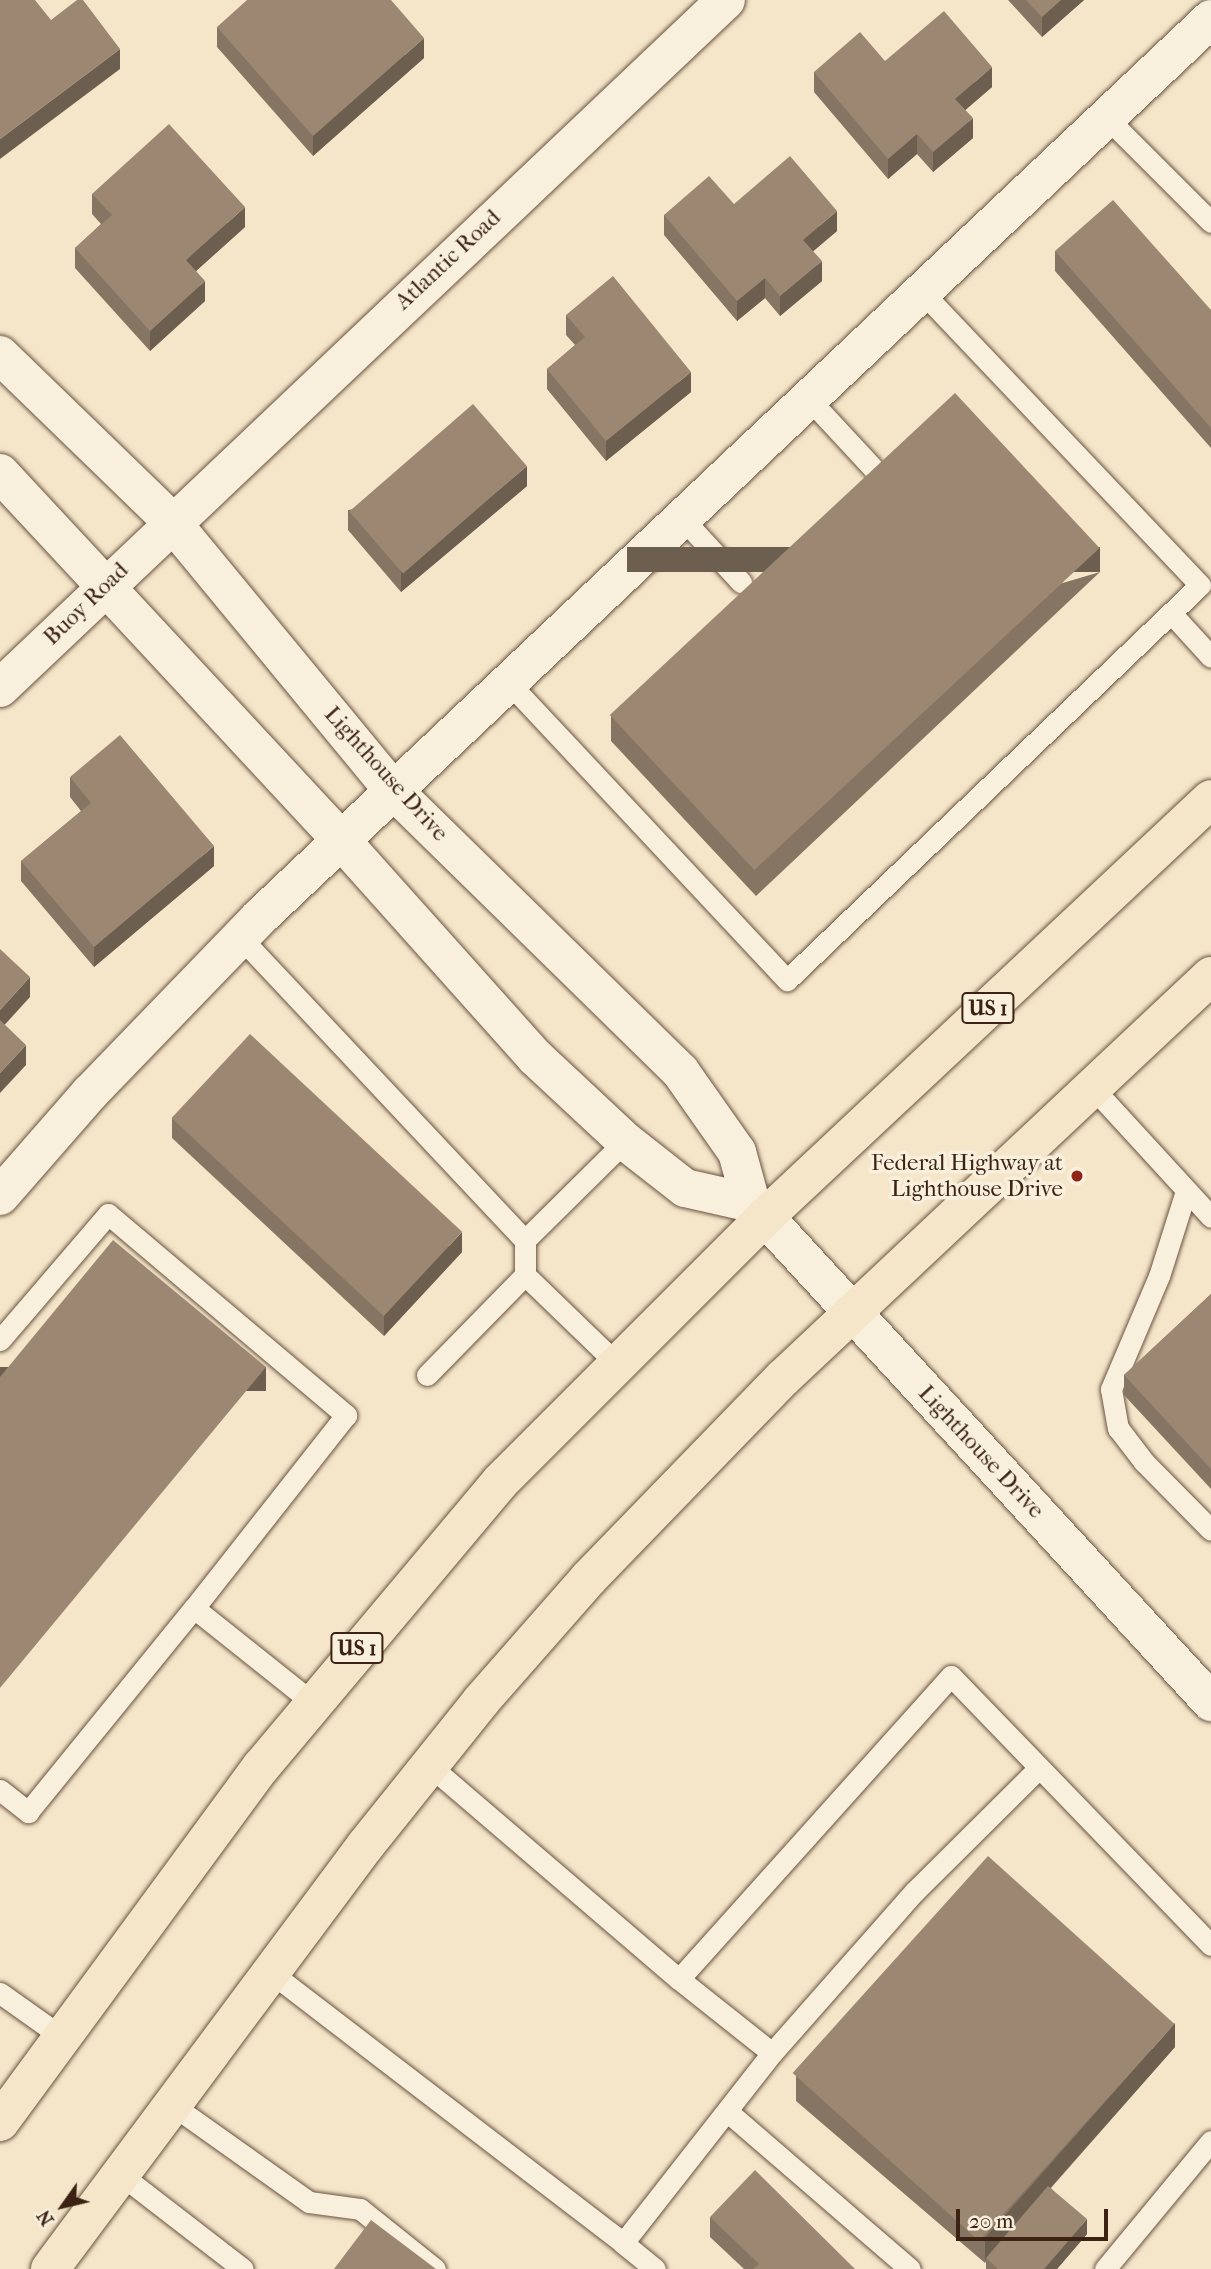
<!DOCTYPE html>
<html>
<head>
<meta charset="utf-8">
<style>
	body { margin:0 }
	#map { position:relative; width:1211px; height:2269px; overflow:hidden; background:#f5e6c9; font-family:"IM FELL French Canon",serif }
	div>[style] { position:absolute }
	.roads { filter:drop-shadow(0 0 2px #6a5340) drop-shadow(0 0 2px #6a5340) }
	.service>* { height:21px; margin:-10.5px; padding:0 10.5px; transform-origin:10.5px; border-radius:10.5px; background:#f8efdc }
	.minor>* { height:38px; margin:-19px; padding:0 19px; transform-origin:19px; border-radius:19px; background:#f8efdc }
	.tertiary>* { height:38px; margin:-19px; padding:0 19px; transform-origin:19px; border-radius:19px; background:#f8efdc }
	.primary>* { height:38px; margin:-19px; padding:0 19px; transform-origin:19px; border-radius:19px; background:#f5e6c9 }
	.wall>* { inset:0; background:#867562 }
	.shaded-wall>* { inset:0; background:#6d5f50; transform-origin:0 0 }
	.building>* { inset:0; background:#9c8872; transform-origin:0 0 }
	.dots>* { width:19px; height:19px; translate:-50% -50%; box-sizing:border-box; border:4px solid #f8efdc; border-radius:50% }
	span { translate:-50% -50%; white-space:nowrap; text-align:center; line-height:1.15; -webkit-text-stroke:7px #f8efdc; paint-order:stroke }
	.shield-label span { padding:2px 5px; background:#f8efdc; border:2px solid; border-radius:5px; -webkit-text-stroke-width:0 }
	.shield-label { font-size:21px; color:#3c2213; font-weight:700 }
	.street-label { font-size:23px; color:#3c2213 }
	.poi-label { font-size:23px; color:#3c2213 }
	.right { translate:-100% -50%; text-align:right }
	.north { position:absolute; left:28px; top:2171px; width:70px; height:70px; -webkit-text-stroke:5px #f8efdc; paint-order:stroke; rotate:236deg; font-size:19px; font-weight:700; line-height:28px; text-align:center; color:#3c2213 }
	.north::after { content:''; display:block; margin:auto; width:24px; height:32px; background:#3c2213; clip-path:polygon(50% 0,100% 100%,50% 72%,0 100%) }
	.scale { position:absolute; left:956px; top:2209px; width:152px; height:32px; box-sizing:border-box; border:4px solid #3c2213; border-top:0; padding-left:9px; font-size:21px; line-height:24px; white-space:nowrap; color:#3c2213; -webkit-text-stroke:5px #f8efdc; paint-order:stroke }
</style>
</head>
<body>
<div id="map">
	<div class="roads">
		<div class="service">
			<div style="left:1107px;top:118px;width:147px;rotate:45deg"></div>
			<div style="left:809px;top:399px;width:94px;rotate:47.2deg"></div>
			<div style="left:683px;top:519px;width:86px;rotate:47.4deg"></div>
			<div style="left:1171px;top:613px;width:59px;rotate:47.7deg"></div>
			<div style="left:509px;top:683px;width:407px;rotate:46.9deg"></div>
			<div style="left:787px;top:980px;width:571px;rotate:-43.72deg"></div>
			<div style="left:1200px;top:585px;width:404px;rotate:-133.5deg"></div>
			<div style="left:240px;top:937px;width:416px;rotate:46.8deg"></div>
			<div style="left:1092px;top:1087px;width:176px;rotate:47.5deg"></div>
			<div style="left:1186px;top:1191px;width:89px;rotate:107.6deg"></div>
			<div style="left:1159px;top:1276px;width:123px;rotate:113deg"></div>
			<div style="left:1111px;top:1389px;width:40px;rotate:80deg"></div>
			<div style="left:1118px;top:1428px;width:43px;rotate:52.6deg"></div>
			<div style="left:1144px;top:1462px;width:95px;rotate:45.4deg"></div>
			<div style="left:525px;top:1275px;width:35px;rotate:-90deg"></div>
			<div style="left:525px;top:1240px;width:141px;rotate:-44.7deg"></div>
			<div style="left:0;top:1340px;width:166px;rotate:-49.4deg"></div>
			<div style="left:108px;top:1214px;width:312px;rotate:40.2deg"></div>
			<div style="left:346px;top:1415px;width:246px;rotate:128.2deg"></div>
			<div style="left:194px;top:1608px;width:152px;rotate:38.6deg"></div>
			<div style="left:427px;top:1375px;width:140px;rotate:-45.6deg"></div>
			<div style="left:525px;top:1275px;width:127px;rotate:44deg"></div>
			<div style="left:429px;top:1765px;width:329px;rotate:40.6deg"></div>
			<div style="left:0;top:1790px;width:36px;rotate:38deg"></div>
			<div style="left:28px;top:1812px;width:263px;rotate:-50.9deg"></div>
			<div style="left:269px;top:1971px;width:446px;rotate:37.5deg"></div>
			<div style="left:623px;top:2243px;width:241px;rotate:-51.9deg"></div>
			<div style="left:772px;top:2053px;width:119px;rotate:-141.5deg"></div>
			<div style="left:679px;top:1979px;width:407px;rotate:-48.1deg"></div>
			<div style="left:951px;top:1676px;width:374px;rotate:46deg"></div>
			<div style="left:0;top:1993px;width:76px;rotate:35.4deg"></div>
			<div style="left:772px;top:2053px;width:216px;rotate:-48.6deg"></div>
			<div style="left:915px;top:1891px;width:175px;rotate:-44.8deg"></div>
			<div style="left:171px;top:2104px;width:169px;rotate:35.4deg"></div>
			<div style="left:309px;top:2202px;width:51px;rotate:7.8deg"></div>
			<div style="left:360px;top:2209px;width:96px;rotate:38.7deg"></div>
			<div style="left:728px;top:2112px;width:240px;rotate:40.8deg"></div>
			<div style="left:120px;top:2174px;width:155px;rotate:37.7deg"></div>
			<div style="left:623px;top:2243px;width:41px;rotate:39.1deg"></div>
			<div style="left:1105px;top:2269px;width:166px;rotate:-50.4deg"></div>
		</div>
		<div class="minor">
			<div style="left:0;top:355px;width:238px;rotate:44.1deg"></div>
			<div style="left:171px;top:521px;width:349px;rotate:50.5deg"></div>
			<div style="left:393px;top:790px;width:402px;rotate:44.4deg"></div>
			<div style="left:680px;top:1071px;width:99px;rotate:54.9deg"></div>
			<div style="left:737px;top:1152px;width:53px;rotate:74.6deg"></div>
			<div style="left:751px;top:1203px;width:20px;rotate:45deg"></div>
			<div style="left:0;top:473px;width:501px;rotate:47.1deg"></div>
			<div style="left:341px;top:840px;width:291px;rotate:48.2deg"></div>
			<div style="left:535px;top:1057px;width:123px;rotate:43deg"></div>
			<div style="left:625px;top:1141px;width:76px;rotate:38.1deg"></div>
			<div style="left:685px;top:1188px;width:68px;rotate:12.8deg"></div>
			<div style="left:0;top:688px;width:1000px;rotate:-43.46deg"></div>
			<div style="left:0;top:1196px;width:137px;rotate:-48.9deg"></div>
			<div style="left:90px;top:1093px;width:245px;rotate:-46deg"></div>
			<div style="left:260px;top:917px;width:1308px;rotate:-43.36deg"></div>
		</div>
		<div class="tertiary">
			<div style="left:765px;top:1217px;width:659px;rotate:47.4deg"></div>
		</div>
		<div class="primary">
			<div style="left:0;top:2122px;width:441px;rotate:-53.7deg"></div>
			<div style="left:261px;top:1767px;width:372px;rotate:-50deg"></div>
			<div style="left:500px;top:1482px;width:375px;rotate:-45deg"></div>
			<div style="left:765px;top:1217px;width:611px;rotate:-43.14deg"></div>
			<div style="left:50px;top:2269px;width:527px;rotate:-53.33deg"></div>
			<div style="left:365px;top:1846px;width:186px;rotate:-51.3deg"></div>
			<div style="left:481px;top:1701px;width:164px;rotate:-48.7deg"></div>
			<div style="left:589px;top:1578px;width:279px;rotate:-45.9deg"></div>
			<div style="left:783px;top:1378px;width:587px;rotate:-43.21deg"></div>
		</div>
	</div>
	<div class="wall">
		<div style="clip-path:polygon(1008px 0,1084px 0,1042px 37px)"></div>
		<div style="clip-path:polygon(217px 27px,424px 58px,313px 156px,217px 47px)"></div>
		<div style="clip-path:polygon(885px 61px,992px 87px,965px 110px,973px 138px,933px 172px,917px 154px,888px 179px,814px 92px,814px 72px)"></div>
		<div style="clip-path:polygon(92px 194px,245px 227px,196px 271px,205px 301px,150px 351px,75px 268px,75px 248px,101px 224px,92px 214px)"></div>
		<div style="clip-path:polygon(734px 204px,837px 231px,813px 251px,822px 281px,780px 316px,765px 298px,737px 321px,664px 235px,664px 215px)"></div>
		<div style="clip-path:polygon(1055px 251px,1211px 310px,1211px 448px,1055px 271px)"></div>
		<div style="clip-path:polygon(566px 315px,691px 392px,606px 461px,547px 389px,547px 369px,575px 345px,566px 335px)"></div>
		<div style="clip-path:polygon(527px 486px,401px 592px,348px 530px,348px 510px)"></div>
		<div style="clip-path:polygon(1100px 572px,756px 896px,611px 741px,611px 716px)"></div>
		<div style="clip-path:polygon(70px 777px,214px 866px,94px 967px,21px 881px,21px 861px,81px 811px,70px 797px)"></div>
		<div style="clip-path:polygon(172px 1118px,462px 1252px,384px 1336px,172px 1138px)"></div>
		<div style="clip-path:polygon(1211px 1294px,1211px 1489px,1124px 1395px,1124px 1375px)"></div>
		<div style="clip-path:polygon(1175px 2047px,1051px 2188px,1087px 2234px,1057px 2269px,986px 2269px,986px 2261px,985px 2263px,796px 2101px,796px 2076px)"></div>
		<div style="clip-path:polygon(710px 2217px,855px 2269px,744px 2269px,710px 2237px)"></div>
	</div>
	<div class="shaded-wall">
		<div style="clip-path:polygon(1061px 0,1084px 0,1042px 37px,1042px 17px)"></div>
		<div style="clip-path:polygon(424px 38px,424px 58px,313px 156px,313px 136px)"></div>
		<div style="clip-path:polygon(120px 49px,120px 69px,0 159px,0 139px)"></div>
		<div style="clip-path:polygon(992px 67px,992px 87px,955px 119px,955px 99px)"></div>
		<div style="clip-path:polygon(973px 118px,973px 138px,933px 172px,933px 152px)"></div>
		<div style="clip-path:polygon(917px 134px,917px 154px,888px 179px,888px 159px)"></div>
		<div style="clip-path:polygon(245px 207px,245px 227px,186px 280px,186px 260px)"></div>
		<div style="clip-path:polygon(837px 211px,837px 231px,803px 260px,803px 240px)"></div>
		<div style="clip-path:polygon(822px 261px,822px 281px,780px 316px,780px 296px)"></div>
		<div style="clip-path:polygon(765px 278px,765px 298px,737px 321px,737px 301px)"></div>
		<div style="clip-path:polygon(205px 281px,205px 301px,150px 351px,150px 331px)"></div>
		<div style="clip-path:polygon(691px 372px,691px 392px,606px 461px,606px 441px)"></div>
		<div style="clip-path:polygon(527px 466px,527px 486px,401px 592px,401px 572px)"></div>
		<div style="left:1100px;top:547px;width:25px;height:473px;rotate:90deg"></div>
		<div style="clip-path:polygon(214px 846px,214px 866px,94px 967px,94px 947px)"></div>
		<div style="clip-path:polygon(30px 977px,30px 997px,0 1030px,0 1010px)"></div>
		<div style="clip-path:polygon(26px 1045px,26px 1065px,0 1093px,0 1073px)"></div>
		<div style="clip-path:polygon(462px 1232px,462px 1252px,384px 1336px,384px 1316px)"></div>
		<div style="left:266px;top:1367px;width:24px;height:417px;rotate:90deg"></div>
		<div style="clip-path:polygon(1175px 2023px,1175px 2047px,987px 2259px,986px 2258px,985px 2263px,985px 2238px)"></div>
		<div style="clip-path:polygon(1087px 2219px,1087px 2234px,1057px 2269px,1044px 2269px)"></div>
	</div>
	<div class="building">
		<div style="clip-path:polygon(0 0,35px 0,51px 20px,77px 0,83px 0,120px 49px,0 139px)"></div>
		<div style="clip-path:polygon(247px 0,391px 0,424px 38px,313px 136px,217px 27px)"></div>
		<div style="clip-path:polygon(1026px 0,1061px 0,1042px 17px)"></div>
		<div style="clip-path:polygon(944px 11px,992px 67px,955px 99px,973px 118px,933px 152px,917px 134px,888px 159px,814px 72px,860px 32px,885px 61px)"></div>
		<div style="clip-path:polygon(169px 124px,245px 207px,186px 260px,205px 281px,150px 331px,75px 248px,112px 215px,92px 194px)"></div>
		<div style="clip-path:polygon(790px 156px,837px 211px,803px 240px,822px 261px,780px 296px,765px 278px,737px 301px,664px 215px,709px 176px,734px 204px)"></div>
		<div style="clip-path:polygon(1113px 200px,1211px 310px,1211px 428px,1055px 251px)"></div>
		<div style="clip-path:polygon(613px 276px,691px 372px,606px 441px,547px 369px,585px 337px,566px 315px)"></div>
		<div style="left:955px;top:393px;width:212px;height:472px;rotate:47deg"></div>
		<div style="left:473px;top:404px;width:82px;height:164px;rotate:49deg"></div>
		<div style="clip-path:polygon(120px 735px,214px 846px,94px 947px,21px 861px,91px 803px,70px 777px)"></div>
		<div style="clip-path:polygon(0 949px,30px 977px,0 1010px)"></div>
		<div style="clip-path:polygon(0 1020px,26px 1045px,0 1073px)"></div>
		<div style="left:250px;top:1034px;width:290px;height:115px;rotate:43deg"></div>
		<div style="clip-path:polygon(113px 1240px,266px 1367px,0 1688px,0 1377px)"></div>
		<div style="clip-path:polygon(1211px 1294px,1211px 1469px,1124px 1375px)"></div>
		<div style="left:988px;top:1856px;width:251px;height:292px;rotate:42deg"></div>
		<div style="clip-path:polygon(755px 2170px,855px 2269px,753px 2269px,759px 2264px,710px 2217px)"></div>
		<div style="clip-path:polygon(1048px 2186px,1087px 2219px,1044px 2269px,998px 2269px,986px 2258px)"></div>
		<div style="clip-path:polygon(371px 2220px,436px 2269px,334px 2269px)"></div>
	</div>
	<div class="dots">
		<div style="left:1077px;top:1176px;background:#8f2418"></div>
	</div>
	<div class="shield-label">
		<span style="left:988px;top:1008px">US 1</span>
		<span style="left:357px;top:1648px">US 1</span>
	</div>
	<div class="street-label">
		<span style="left:448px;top:260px;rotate:-43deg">Atlantic Road</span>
		<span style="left:86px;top:604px;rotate:-44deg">Buoy Road</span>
		<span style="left:386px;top:774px;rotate:48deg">Lighthouse Drive</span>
		<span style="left:981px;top:1452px;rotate:47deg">Lighthouse Drive</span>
	</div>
	<div class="poi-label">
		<span class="right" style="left:1063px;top:1176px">Federal Highway at<br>Lighthouse Drive</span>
	</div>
	<div class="north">N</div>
	<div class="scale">20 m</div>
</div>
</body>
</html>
